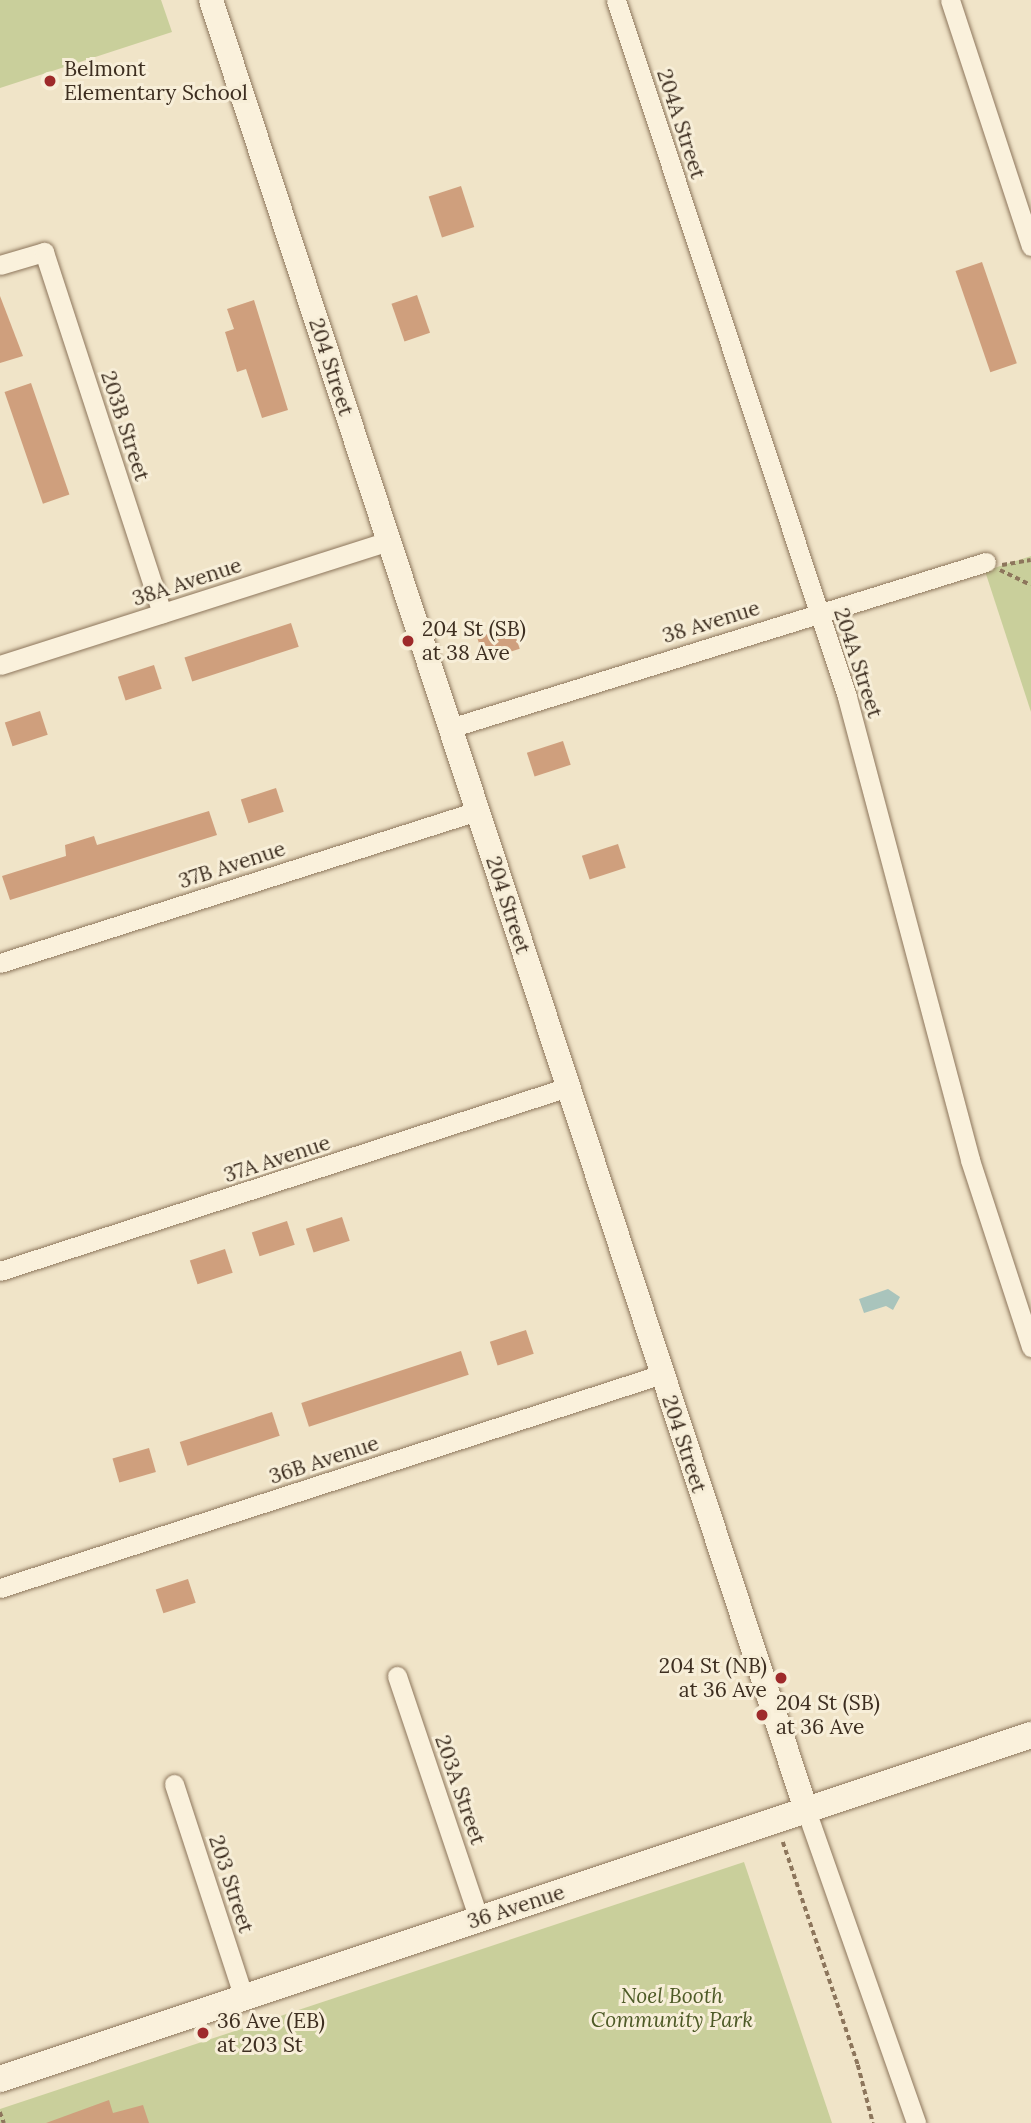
<!DOCTYPE html>
<html>
<head>
<meta charset="utf-8">
<style>
	body { margin:0 }
	#map { position:relative; width:1031px; height:2123px; overflow:hidden; background:#f0e4c8; font-family:Lora,serif }
	div>[style] { position:absolute }
	.green>* { inset:0; background:#c9cf9b }
	.water>* { inset:0; background:#a9c4bc }
	.building>* { inset:0; background:#cf9f7d; transform-origin:0 0 }
	.path>* { height:3.5px; margin-top:-1.75px; transform-origin:0; background:repeating-linear-gradient(90deg,#8d765c 0 5px,transparent 0 8.5px) }
	.roads { filter:drop-shadow(0 0 2px #8d765c) drop-shadow(0 0 2px #8d765c) }
	.minor>* { height:19px; margin:-9.5px; padding:0 9.5px; transform-origin:9.5px; border-radius:9.5px; background:#faf1dc }
	.tertiary>* { height:24px; margin:-12px; padding:0 12px; transform-origin:12px; border-radius:12px; background:#faf1dc }
	.secondary>* { height:26px; margin:-13px; padding:0 13px; transform-origin:13px; border-radius:13px; background:#faf1dc }
	.dots>* { width:19px; height:19px; translate:-50% -50%; box-sizing:border-box; border:4px solid #f7eed8; border-radius:50% }
	span { translate:-50% -50%; white-space:nowrap; text-align:center; line-height:1.15; -webkit-text-stroke:6px #f7eed8; paint-order:stroke }
	.poi-label { font-size:21px; color:#3d2e20 }
	.left { translate:0 -50%; text-align:left }
	.right { translate:-100% -50%; text-align:right }
	.street-label { font-size:21px; color:#3d2e20 }
	.park-label { font-size:21px; color:#4d5a26; font-style:italic }
</style>
</head>
<body>
<div id="map">
	<div class="green">
		<div style="clip-path:polygon(0 0,161px 0,172px 32px,0 88px)"></div>
		<div style="clip-path:polygon(1031px 556px,1031px 712px,985px 571px)"></div>
		<div style="clip-path:polygon(744px 1862px,832px 2123px,0 2123px,0 2109px)"></div>
	</div>
	<div class="water">
		<div style="clip-path:polygon(888px 1289px,900px 1297px,893px 1310px,886px 1306px,864px 1313px,859px 1299px)"></div>
	</div>
	<div class="building">
		<div style="left:461px;top:186px;width:43px;height:34px;rotate:72deg"></div>
		<div style="left:982px;top:262px;width:107px;height:28px;rotate:71deg"></div>
		<div style="left:417px;top:295px;width:40px;height:27px;rotate:71deg"></div>
		<div style="clip-path:polygon(0 296px,23px 356px,0 363px)"></div>
		<div style="clip-path:polygon(254px 300px,288px 410px,262px 418px,246px 369px,237px 372px,225px 332px,234px 329px,227px 309px)"></div>
		<div style="left:31px;top:383px;width:118px;height:28px;rotate:71deg"></div>
		<div style="left:291px;top:623px;width:25px;height:112px;rotate:72deg"></div>
		<div style="left:512px;top:625px;width:25px;height:37px;rotate:72deg"></div>
		<div style="left:154px;top:665px;width:25px;height:38px;rotate:72deg"></div>
		<div style="left:40px;top:711px;width:25px;height:37px;rotate:72deg"></div>
		<div style="left:563px;top:741px;width:25px;height:38px;rotate:72deg"></div>
		<div style="left:276px;top:788px;width:25px;height:37px;rotate:72deg"></div>
		<div style="clip-path:polygon(209px 811px,217px 835px,10px 900px,2px 876px,66px 856px,65px 845px,94px 836px,97px 845px)"></div>
		<div style="left:618px;top:844px;width:25px;height:38px;rotate:72deg"></div>
		<div style="left:342px;top:1217px;width:25px;height:38px;rotate:72deg"></div>
		<div style="left:287px;top:1221px;width:25px;height:37px;rotate:72deg"></div>
		<div style="left:225px;top:1249px;width:25px;height:37px;rotate:72deg"></div>
		<div style="left:526px;top:1330px;width:25px;height:38px;rotate:72deg"></div>
		<div style="left:461px;top:1351px;width:25px;height:168px;rotate:72deg"></div>
		<div style="left:272px;top:1412px;width:25px;height:97px;rotate:72deg"></div>
		<div style="left:149px;top:1448px;width:25px;height:38px;rotate:74deg"></div>
		<div style="left:188px;top:1579px;width:25px;height:34px;rotate:72deg"></div>
		<div style="clip-path:polygon(109px 2100px,113px 2113px,143px 2105px,149px 2123px,46px 2123px)"></div>
	</div>
	<div class="path">
		<div style="left:1002px;top:565px;width:29px;rotate:-10deg"></div>
		<div style="left:1000px;top:570px;width:34px;rotate:26deg"></div>
		<div style="left:783px;top:1842px;width:235px;rotate:71.4deg"></div>
		<div style="left:858px;top:2065px;width:60px;rotate:75.5deg"></div>
		<div style="left:0;top:2112px;width:12px;rotate:70deg"></div>
	</div>
	<div class="roads">
		<div class="minor">
			<div style="left:616px;top:0;width:734px;rotate:71.66deg"></div>
			<div style="left:847px;top:697px;width:479px;rotate:75.1deg"></div>
			<div style="left:970px;top:1160px;width:197px;rotate:71.9deg"></div>
			<div style="left:950px;top:0;width:259px;rotate:71.8deg"></div>
			<div style="left:0;top:265px;width:46px;rotate:-16.5deg"></div>
			<div style="left:44px;top:252px;width:380px;rotate:71.9deg"></div>
			<div style="left:0;top:665px;width:407px;rotate:-17.7deg"></div>
			<div style="left:450px;top:728px;width:561px;rotate:-17.21deg"></div>
			<div style="left:0;top:963px;width:501px;rotate:-17.67deg"></div>
			<div style="left:0;top:1271px;width:597px;rotate:-17.95deg"></div>
			<div style="left:0;top:1588px;width:696px;rotate:-17.91deg"></div>
			<div style="left:397px;top:1676px;width:257px;rotate:71.4deg"></div>
			<div style="left:174px;top:1784px;width:225px;rotate:71.9deg"></div>
			<div style="left:806px;top:1810px;width:332px;rotate:70.6deg"></div>
		</div>
		<div class="tertiary">
			<div style="left:211px;top:0;width:1905px;rotate:71.8deg"></div>
		</div>
		<div class="secondary">
			<div style="left:0;top:2079px;width:1087px;rotate:-18.45deg"></div>
		</div>
	</div>
	<div class="dots">
		<div style="left:50px;top:81px;background:#9e2a2b"></div>
		<div style="left:408px;top:641px;background:#9e2a2b"></div>
		<div style="left:781px;top:1678px;background:#9e2a2b"></div>
		<div style="left:762px;top:1715px;background:#9e2a2b"></div>
		<div style="left:203px;top:2033px;background:#9e2a2b"></div>
	</div>
	<div class="poi-label">
		<span class="left" style="left:64px;top:81px">Belmont<br>Elementary School</span>
		<span class="left" style="left:422px;top:641px">204 St (SB)<br>at 38 Ave</span>
		<span class="right" style="left:767px;top:1678px">204 St (NB)<br>at 36 Ave</span>
		<span class="left" style="left:776px;top:1715px">204 St (SB)<br>at 36 Ave</span>
		<span class="left" style="left:217px;top:2033px">36 Ave (EB)<br>at 203 St</span>
	</div>
	<div class="street-label">
		<span style="left:681px;top:124px;rotate:72deg">204A Street</span>
		<span style="left:331px;top:367px;rotate:72deg">204 Street</span>
		<span style="left:125px;top:426px;rotate:72deg">203B Street</span>
		<span style="left:187px;top:582px;rotate:-18deg">38A Avenue</span>
		<span style="left:711px;top:622px;rotate:-17deg">38 Avenue</span>
		<span style="left:858px;top:663px;rotate:72deg">204A Street</span>
		<span style="left:232px;top:865px;rotate:-18deg">37B Avenue</span>
		<span style="left:508px;top:905px;rotate:72deg">204 Street</span>
		<span style="left:277px;top:1159px;rotate:-18deg">37A Avenue</span>
		<span style="left:684px;top:1444px;rotate:72deg">204 Street</span>
		<span style="left:324px;top:1460px;rotate:-18deg">36B Avenue</span>
		<span style="left:460px;top:1790px;rotate:71deg">203A Street</span>
		<span style="left:231px;top:1884px;rotate:72deg">203 Street</span>
		<span style="left:516px;top:1907px;rotate:-18deg">36 Avenue</span>
	</div>
	<div class="park-label">
		<span style="left:672px;top:2008px">Noel Booth<br>Community Park</span>
	</div>
</div>
</body>
</html>
